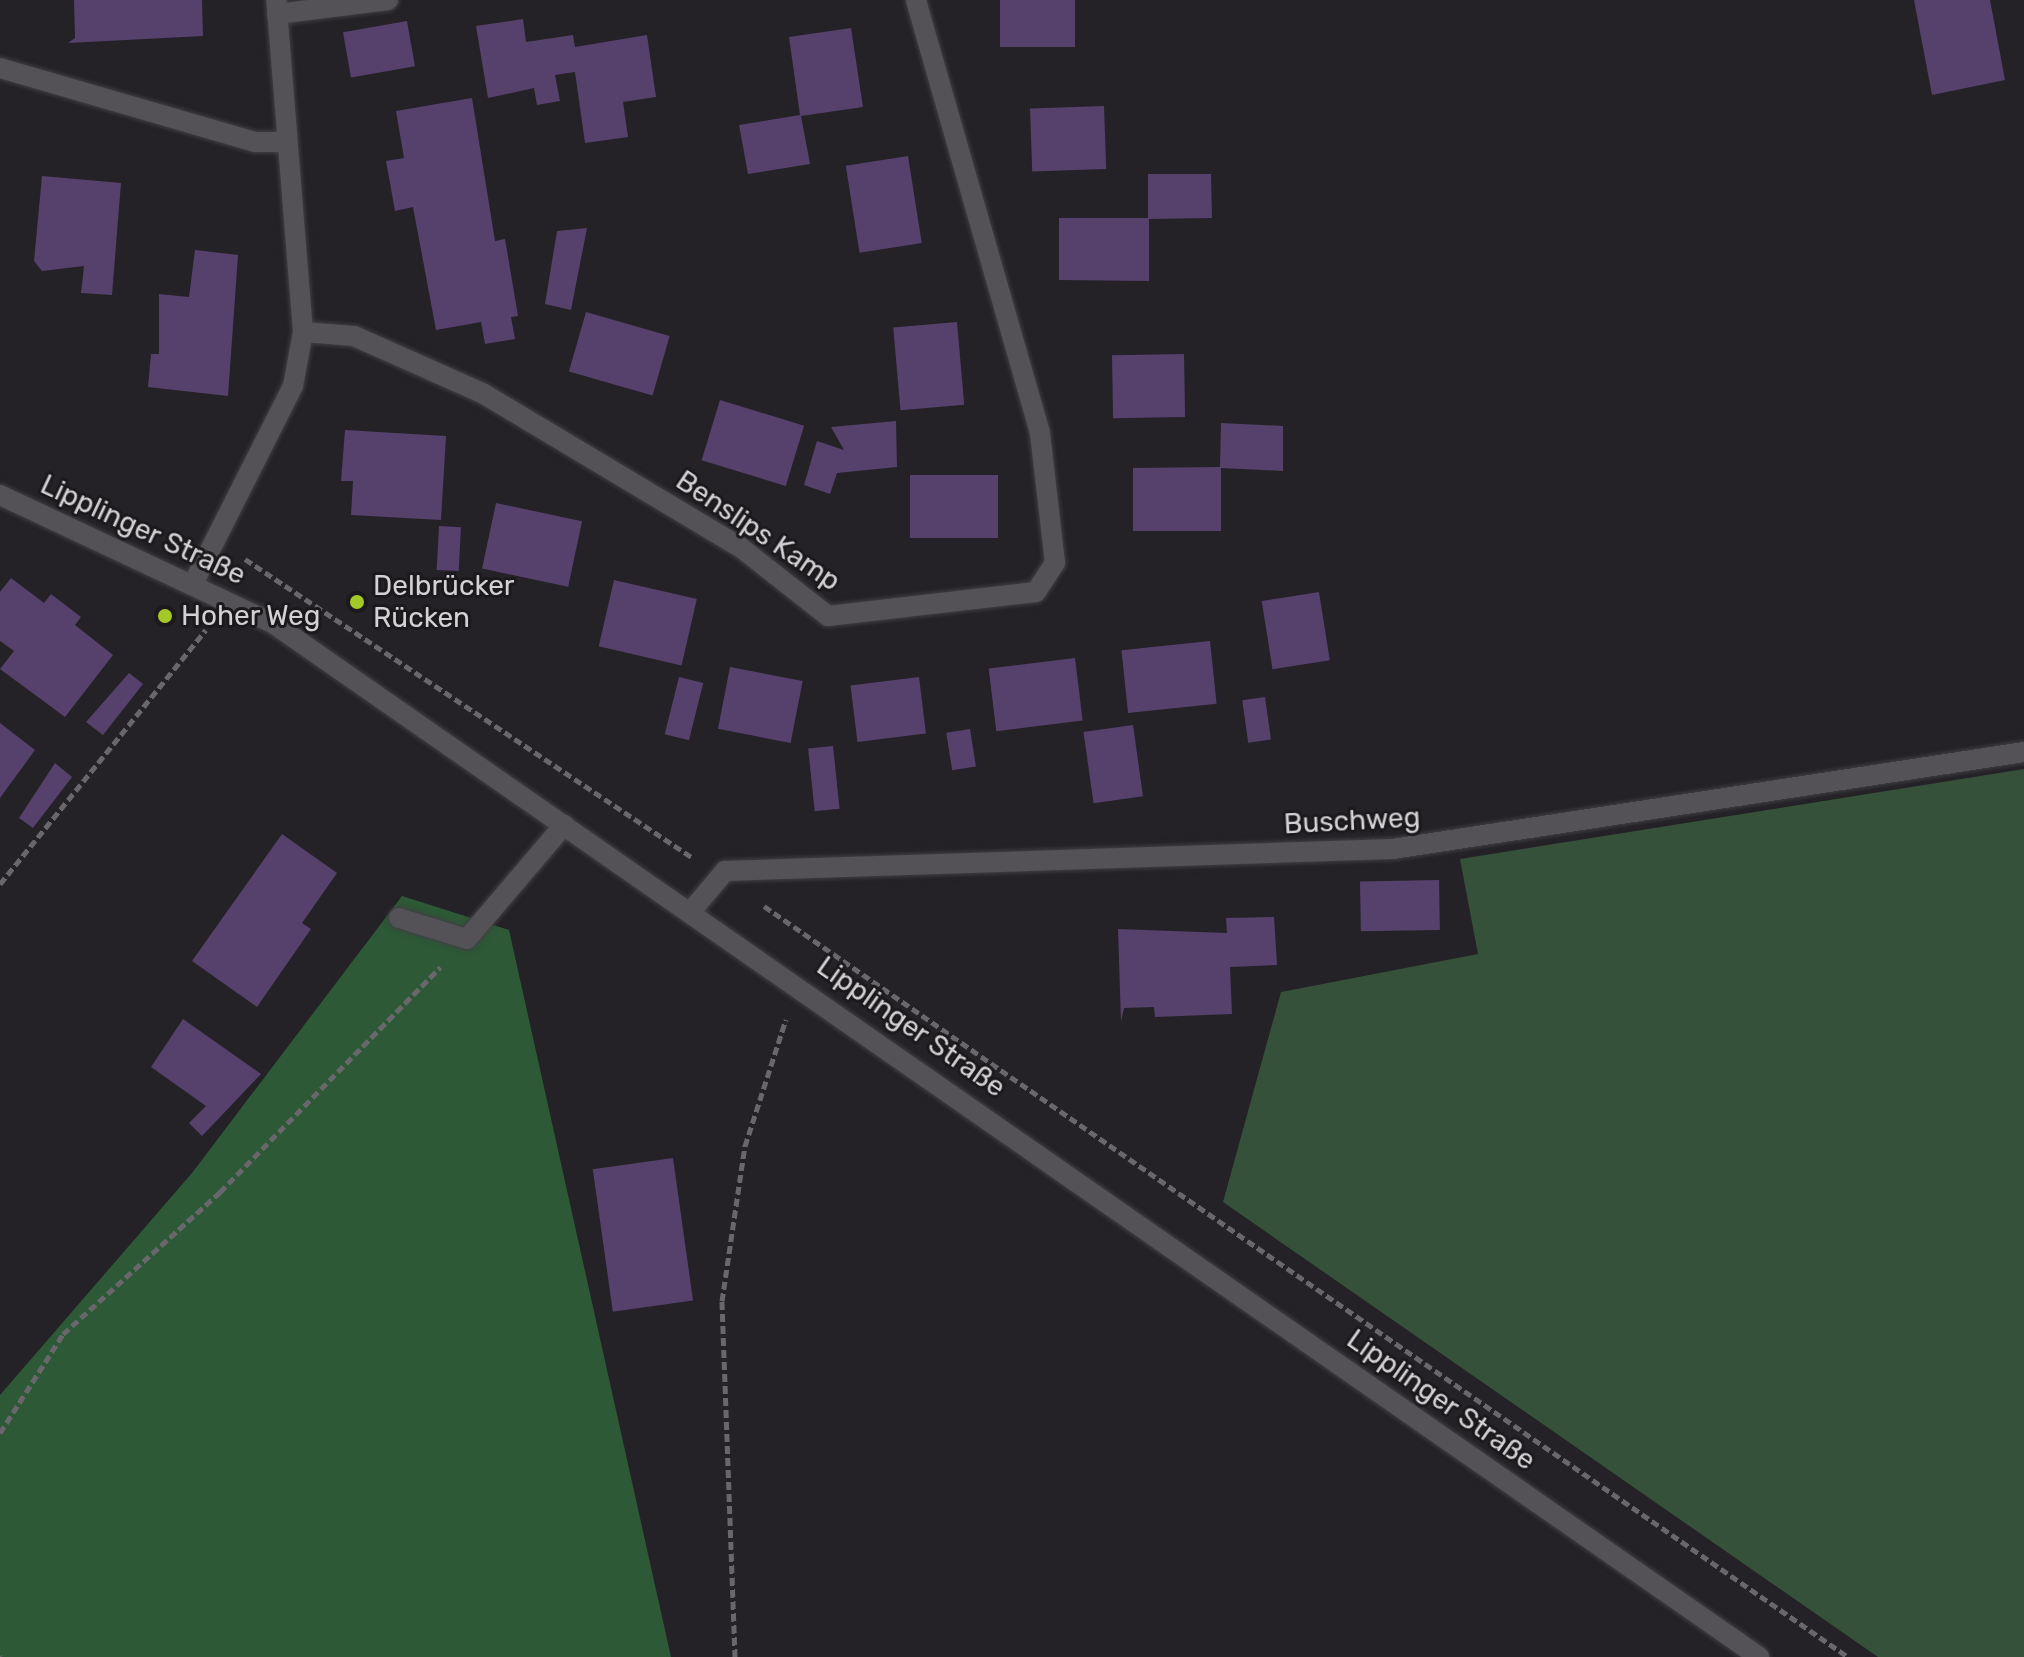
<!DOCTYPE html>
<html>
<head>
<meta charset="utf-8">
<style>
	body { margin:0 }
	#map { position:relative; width:2024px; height:1657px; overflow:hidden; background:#242226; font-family:Rubik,sans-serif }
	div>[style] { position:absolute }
	.green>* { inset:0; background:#35513a }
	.forest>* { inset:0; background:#2d5937 }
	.building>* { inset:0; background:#56406c; transform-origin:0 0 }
	.path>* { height:5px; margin-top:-2.5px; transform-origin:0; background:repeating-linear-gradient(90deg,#69676b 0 8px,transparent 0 12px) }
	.roads { filter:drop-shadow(0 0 2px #403f42) drop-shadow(0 0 2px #403f42) }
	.service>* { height:20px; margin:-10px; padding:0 10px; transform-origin:10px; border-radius:10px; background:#545256 }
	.minor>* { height:20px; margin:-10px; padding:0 10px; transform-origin:10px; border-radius:10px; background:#545256 }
	.dots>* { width:22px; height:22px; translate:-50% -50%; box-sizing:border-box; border:4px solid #1b191c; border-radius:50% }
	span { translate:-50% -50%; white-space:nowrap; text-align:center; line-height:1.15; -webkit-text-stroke:6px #1b191c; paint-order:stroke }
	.street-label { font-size:28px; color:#d3d1d4 }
	.poi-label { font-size:28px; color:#d3d1d4 }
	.left { translate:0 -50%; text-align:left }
</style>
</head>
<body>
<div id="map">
	<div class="green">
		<div style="clip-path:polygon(2024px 769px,2024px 1657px,1878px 1657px,1223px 1202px,1281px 992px,1478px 954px,1460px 859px)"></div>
	</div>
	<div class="forest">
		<div style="clip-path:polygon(402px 896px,509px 930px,671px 1657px,0 1657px,0 1395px,192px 1173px)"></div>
	</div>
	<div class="building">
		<div style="clip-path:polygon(74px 0,202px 0,203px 36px,68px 43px,75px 38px)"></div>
		<div style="left:1000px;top:0;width:75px;height:47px"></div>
		<div style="clip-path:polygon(1914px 0,1990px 0,2005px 80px,1932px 95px)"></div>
		<div style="clip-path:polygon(523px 19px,526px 42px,573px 35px,575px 47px,647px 35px,656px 97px,623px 102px,628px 137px,585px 143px,575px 72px,555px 75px,560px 101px,537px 105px,534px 88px,488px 98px,476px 26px)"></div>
		<div style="left:407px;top:21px;width:46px;height:65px;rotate:80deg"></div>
		<div style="clip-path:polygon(851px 28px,863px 107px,801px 116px,810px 164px,748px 174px,739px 125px,800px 115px,789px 37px)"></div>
		<div style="clip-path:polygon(472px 98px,495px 241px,505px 239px,518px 316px,511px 317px,515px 339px,485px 344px,481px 322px,436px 330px,413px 207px,395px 211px,386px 161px,404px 158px,396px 111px)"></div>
		<div style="left:1104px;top:106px;width:63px;height:74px;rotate:88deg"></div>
		<div style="left:908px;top:156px;width:88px;height:63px;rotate:81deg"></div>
		<div style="clip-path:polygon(1148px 174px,1211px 174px,1212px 218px,1149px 219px,1149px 281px,1059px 280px,1059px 218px,1148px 218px)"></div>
		<div style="clip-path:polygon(42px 176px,121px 183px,112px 295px,81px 293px,84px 266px,42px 271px,34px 261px)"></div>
		<div style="clip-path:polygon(587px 228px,571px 310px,545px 304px,557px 231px)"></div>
		<div style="clip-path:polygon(195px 250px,238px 255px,228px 396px,148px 387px,151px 354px,159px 354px,159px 294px,189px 297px)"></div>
		<div style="left:586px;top:312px;width:87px;height:62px;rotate:16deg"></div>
		<div style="left:957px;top:322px;width:83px;height:64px;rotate:85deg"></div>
		<div style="left:1184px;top:354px;width:63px;height:72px;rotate:89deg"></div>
		<div style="left:720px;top:400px;width:88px;height:63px;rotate:17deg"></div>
		<div style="clip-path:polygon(896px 421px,897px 467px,837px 473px,830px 494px,804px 485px,817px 441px,844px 450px,831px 427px)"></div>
		<div style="clip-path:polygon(1221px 423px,1283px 426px,1283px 471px,1221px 468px,1221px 531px,1133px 531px,1133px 468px,1220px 467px)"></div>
		<div style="clip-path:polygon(345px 430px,446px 436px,441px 520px,351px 515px,353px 481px,341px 481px)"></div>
		<div style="left:998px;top:475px;width:63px;height:88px;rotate:90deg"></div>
		<div style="left:496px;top:503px;width:88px;height:67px;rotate:12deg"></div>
		<div style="left:439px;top:526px;width:22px;height:44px;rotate:3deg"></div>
		<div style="clip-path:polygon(11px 578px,44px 603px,51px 594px,81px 617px,75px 625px,113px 655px,65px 717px,0 669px,14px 651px,0 641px,0 592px)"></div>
		<div style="left:614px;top:580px;width:85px;height:68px;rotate:13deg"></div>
		<div style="left:1319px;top:592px;width:69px;height:58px;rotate:81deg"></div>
		<div style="left:1210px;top:641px;width:63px;height:89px;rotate:84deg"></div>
		<div style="left:1075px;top:658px;width:63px;height:87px;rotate:83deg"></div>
		<div style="left:730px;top:667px;width:74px;height:63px;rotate:11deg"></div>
		<div style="clip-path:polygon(129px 673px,143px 684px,103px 735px,86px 722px)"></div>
		<div style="left:679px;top:677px;width:25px;height:59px;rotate:14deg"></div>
		<div style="left:919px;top:677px;width:57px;height:69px;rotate:83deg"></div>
		<div style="left:1265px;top:697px;width:43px;height:23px;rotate:82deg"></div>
		<div style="clip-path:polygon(0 723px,35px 750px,0 798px)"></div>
		<div style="left:1133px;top:725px;width:72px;height:50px;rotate:82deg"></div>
		<div style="left:970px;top:729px;width:38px;height:24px;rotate:81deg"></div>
		<div style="left:833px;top:746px;width:63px;height:25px;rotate:84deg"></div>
		<div style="clip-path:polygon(55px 763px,72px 777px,33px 828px,19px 818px)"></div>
		<div style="clip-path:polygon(282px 834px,337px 873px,302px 923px,311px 929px,257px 1007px,192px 961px)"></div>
		<div style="left:1439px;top:880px;width:50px;height:79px;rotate:89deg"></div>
		<div style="clip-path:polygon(1274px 917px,1277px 965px,1230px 967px,1232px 1014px,1155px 1017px,1154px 1007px,1124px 1008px,1121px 1022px,1118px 929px,1227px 933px,1226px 918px)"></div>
		<div style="clip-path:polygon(183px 1019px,261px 1074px,202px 1136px,189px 1123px,206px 1106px,151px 1067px)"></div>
		<div style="left:673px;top:1158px;width:144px;height:81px;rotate:82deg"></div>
	</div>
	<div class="path">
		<div style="left:245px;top:559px;width:539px;rotate:33.72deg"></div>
		<div style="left:0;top:884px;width:327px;rotate:-51deg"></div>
		<div style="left:764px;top:906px;width:1319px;rotate:34.71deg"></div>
		<div style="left:0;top:1433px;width:117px;rotate:-57.5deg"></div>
		<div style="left:63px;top:1334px;width:212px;rotate:-42.1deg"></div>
		<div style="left:220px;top:1192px;width:315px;rotate:-45.6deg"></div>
		<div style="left:0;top:1656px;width:1px;rotate:45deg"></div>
		<div style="left:735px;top:1657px;width:356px;rotate:-92.1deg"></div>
		<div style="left:722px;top:1301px;width:157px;rotate:-81.6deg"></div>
		<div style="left:745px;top:1146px;width:133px;rotate:-72.1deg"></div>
	</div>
	<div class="roads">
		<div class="service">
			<div style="left:399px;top:918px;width:71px;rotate:17.2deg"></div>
			<div style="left:467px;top:939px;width:150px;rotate:-49.6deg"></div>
		</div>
		<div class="minor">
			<div style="left:277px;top:14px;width:112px;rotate:-7.2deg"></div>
			<div style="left:0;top:68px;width:266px;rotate:16.2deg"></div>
			<div style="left:255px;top:142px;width:32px"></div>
			<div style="left:303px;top:332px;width:51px;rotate:4.5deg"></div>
			<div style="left:354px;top:336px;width:142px;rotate:24deg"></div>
			<div style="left:484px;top:394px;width:298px;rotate:30.9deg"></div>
			<div style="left:740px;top:547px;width:112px;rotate:38.1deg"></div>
			<div style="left:828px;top:616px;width:209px;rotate:-6.6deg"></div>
			<div style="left:1036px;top:592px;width:35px;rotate:-57deg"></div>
			<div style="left:1055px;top:563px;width:131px;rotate:-96.6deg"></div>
			<div style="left:1040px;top:433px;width:450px;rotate:-106deg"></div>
			<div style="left:0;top:495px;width:303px;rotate:25.2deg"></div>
			<div style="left:274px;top:624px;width:1809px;rotate:34.82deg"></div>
			<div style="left:194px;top:582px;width:220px;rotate:-63.2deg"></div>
			<div style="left:293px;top:386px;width:55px;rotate:-79.5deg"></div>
			<div style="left:303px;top:332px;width:333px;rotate:-94.6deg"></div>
			<div style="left:693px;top:909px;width:50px;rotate:-49.9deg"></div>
			<div style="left:725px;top:871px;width:668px;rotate:-1.89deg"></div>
			<div style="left:1393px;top:849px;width:638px;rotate:-8.74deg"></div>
		</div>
	</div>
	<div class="dots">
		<div style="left:357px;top:602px;background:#a2c928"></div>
		<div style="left:165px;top:616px;background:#a2c928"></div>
	</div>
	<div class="street-label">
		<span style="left:143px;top:530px;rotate:25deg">Lipplinger Straße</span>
		<span style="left:758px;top:531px;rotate:34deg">Benslips Kamp</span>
		<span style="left:1352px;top:821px;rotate:-3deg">Buschweg</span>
		<span style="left:911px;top:1027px;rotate:35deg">Lipplinger Straße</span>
		<span style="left:1441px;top:1400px;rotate:35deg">Lipplinger Straße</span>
	</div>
	<div class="poi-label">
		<span class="left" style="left:373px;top:602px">Delbrücker<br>Rücken</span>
		<span class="left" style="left:181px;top:616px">Hoher Weg</span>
	</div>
</div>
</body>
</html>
